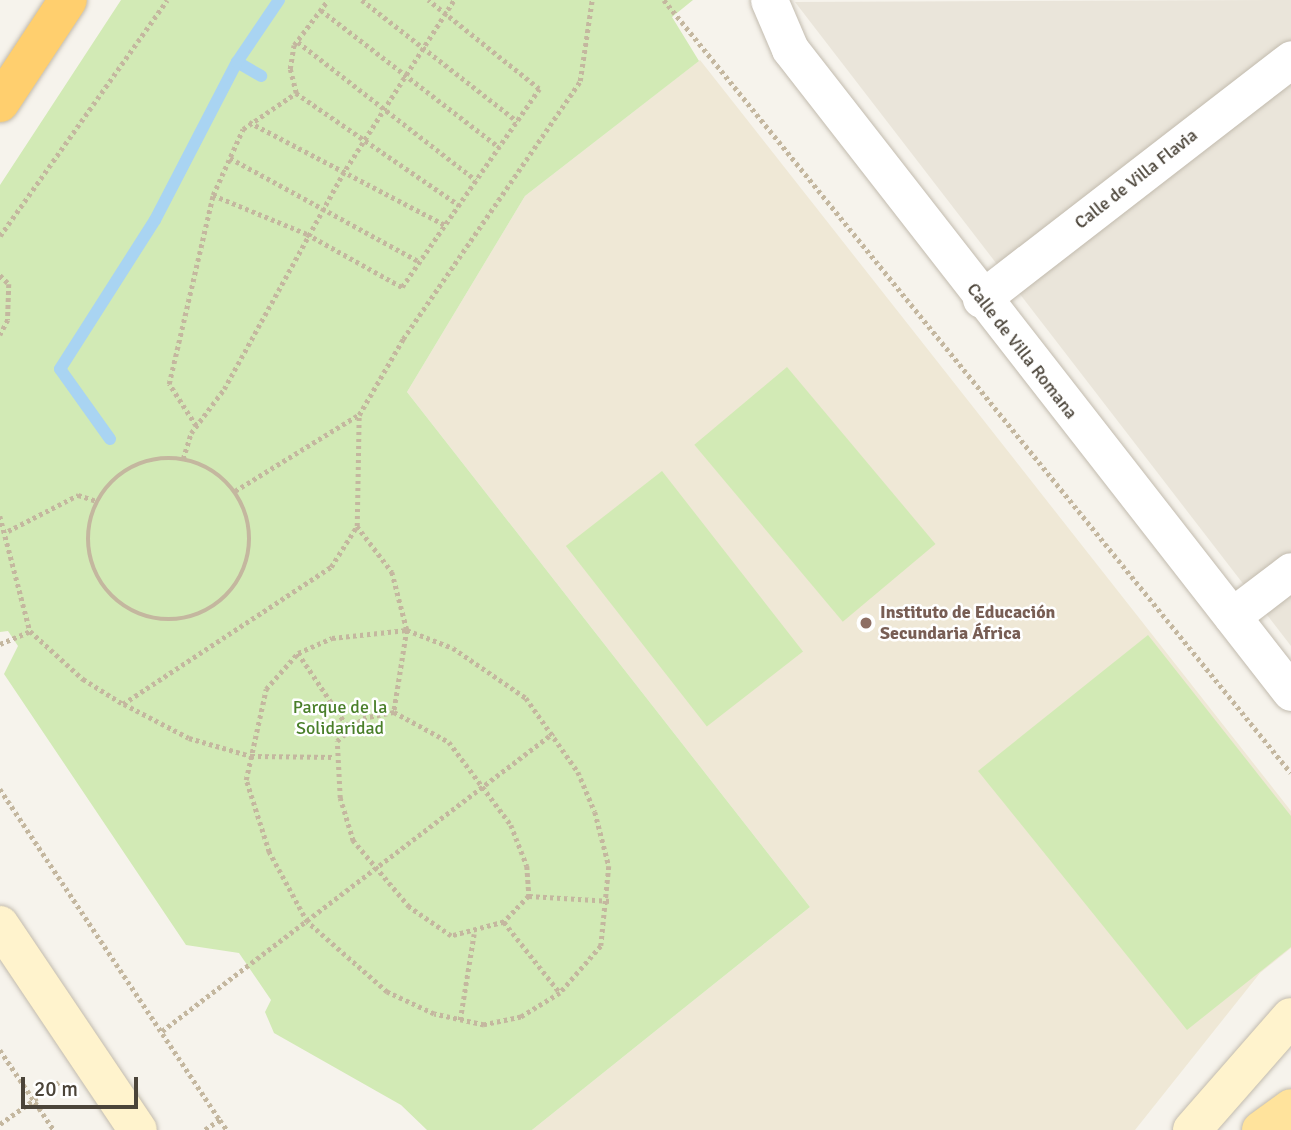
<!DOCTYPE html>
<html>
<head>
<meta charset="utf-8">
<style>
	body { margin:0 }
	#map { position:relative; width:1291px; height:1130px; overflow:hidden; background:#f6f3ec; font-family:Signika,sans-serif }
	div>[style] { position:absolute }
	.residential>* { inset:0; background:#eae5da }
	.education>* { inset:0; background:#efe8d6 }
	.green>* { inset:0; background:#d2eab5; transform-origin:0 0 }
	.stream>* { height:12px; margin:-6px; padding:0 6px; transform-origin:6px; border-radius:6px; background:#a9d4f2 }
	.path>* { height:4.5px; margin-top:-2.25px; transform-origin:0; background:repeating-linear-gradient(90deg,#c4b79f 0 3.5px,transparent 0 7px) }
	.path>.ring { margin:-2.25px; padding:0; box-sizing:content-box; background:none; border:4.5px solid #c4b79f; border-radius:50% }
	.roads { filter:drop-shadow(0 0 2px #c2bbae) drop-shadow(0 0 2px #c2bbae) }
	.street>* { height:37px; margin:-18.5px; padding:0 18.5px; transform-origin:18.5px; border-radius:18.5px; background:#fff }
	.secondary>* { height:38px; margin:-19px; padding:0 19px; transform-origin:19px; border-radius:19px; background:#fff3cd }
	.primary>* { height:38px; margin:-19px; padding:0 19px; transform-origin:19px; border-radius:19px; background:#ffe39c }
	.highway>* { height:38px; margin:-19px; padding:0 19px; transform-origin:19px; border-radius:19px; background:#ffcf6e }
	.dots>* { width:19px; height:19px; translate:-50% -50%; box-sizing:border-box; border:4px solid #fff; border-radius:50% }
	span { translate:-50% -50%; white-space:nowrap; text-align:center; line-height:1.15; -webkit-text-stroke:5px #fff; paint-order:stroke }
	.street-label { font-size:18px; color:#4b4439 }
	.education-label { font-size:18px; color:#785e54; font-weight:700 }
	.left { translate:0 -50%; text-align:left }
	.park-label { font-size:18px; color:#4a7f2a }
	.scale { position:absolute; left:21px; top:1077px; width:117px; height:32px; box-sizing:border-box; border:4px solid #4b4439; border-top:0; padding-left:9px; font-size:21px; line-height:24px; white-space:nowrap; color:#4b4439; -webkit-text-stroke:5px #fff; paint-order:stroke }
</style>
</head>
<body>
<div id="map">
	<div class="residential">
		<div style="clip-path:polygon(1291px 0,1291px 646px,795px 2px)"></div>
	</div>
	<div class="education">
		<div style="clip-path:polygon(700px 60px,1291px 811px,1291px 948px,1260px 973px,1135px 1130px,532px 1130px,810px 907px,407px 392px,525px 196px)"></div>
	</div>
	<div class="green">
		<div style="clip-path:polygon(121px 0,693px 0,672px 17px,699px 61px,525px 196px,407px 392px,810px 907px,532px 1130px,427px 1130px,401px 1105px,274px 1033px,265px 1012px,271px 1000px,239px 953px,186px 945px,4px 674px,18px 646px,8px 631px,0 632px,0 185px)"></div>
		<div style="left:787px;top:367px;width:231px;height:121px;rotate:50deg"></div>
		<div style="left:662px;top:471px;width:229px;height:122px;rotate:52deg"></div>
		<div style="clip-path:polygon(1148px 635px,1291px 816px,1291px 947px,1187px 1030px,978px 771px)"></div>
	</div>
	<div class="stream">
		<div style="left:237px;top:62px;width:28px;rotate:30deg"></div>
		<div style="left:110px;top:439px;width:86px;rotate:-125.5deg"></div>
		<div style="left:60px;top:369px;width:177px;rotate:-57.5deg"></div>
		<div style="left:155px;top:220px;width:178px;rotate:-62.6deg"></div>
		<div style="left:237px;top:62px;width:75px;rotate:-55.9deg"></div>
	</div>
	<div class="path">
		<div style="left:362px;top:0;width:197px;rotate:38deg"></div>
		<div style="left:664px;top:0;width:995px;rotate:50.95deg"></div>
		<div style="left:321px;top:10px;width:225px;rotate:37.6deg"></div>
		<div style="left:298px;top:42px;width:225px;rotate:37.8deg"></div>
		<div style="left:296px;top:93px;width:198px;rotate:34.5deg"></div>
		<div style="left:249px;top:122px;width:221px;rotate:27.7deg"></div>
		<div style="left:230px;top:158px;width:217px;rotate:28.7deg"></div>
		<div style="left:213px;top:195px;width:102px;rotate:22.5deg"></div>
		<div style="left:307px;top:234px;width:109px;rotate:29.2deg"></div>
		<div style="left:402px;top:287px;width:241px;rotate:-55.3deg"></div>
		<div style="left:539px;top:89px;width:142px;rotate:-141.3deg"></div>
		<div style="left:0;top:236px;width:289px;rotate:-54.7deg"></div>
		<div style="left:0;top:275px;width:13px;rotate:45deg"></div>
		<div style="left:9px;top:284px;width:36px;rotate:92deg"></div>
		<div style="left:8px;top:320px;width:17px;rotate:118deg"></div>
		<div style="left:196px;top:426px;width:50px;rotate:-122.7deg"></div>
		<div style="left:169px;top:384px;width:194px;rotate:-76.9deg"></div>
		<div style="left:213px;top:195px;width:72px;rotate:-65.6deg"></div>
		<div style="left:243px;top:129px;width:64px;rotate:-34.2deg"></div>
		<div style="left:296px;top:93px;width:25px;rotate:-104deg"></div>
		<div style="left:290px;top:69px;width:24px;rotate:-81deg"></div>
		<div style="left:294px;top:45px;width:56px;rotate:-52.9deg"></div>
		<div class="ring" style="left:88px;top:458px;width:157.5px;height:157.5px"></div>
		<div style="left:183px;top:459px;width:27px;rotate:-73deg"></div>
		<div style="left:191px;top:433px;width:55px;rotate:-53.1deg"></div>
		<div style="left:224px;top:389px;width:244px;rotate:-61.1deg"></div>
		<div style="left:342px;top:175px;width:208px;rotate:-57.4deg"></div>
		<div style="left:235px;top:491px;width:145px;rotate:-31.7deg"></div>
		<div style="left:0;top:516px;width:119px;rotate:75.4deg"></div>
		<div style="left:30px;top:631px;width:72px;rotate:42.2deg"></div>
		<div style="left:83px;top:679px;width:47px;rotate:32deg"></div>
		<div style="left:123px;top:704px;width:249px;rotate:-33.4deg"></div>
		<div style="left:331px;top:567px;width:49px;rotate:-57.6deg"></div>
		<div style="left:357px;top:526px;width:111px;rotate:-89deg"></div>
		<div style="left:359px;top:415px;width:88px;rotate:-59.9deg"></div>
		<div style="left:403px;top:339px;width:313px;rotate:-55.5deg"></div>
		<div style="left:580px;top:81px;width:82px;rotate:-81.6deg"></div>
		<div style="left:357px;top:526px;width:58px;rotate:52.7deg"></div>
		<div style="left:392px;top:572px;width:60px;rotate:75.5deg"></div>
		<div style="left:407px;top:630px;width:83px;rotate:99deg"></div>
		<div style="left:8px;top:531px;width:79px;rotate:-27.2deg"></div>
		<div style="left:78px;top:495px;width:20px;rotate:18deg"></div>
		<div style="left:407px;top:630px;width:49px;rotate:21.4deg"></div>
		<div style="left:453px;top:648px;width:88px;rotate:34.4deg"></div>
		<div style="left:526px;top:698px;width:90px;rotate:54.9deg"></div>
		<div style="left:578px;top:772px;width:43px;rotate:67deg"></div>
		<div style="left:595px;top:812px;width:56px;rotate:75.5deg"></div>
		<div style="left:609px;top:866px;width:80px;rotate:95.7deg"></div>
		<div style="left:601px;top:946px;width:62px;rotate:131.1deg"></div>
		<div style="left:560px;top:993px;width:46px;rotate:148.4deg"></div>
		<div style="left:521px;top:1017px;width:38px;rotate:168deg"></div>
		<div style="left:484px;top:1025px;width:51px;rotate:-167.6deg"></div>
		<div style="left:434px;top:1014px;width:52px;rotate:-154.9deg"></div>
		<div style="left:387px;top:992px;width:106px;rotate:-138.8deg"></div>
		<div style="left:307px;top:922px;width:80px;rotate:-118.5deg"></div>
		<div style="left:269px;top:852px;width:76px;rotate:-107.7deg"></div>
		<div style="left:246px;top:780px;width:93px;rotate:-77.6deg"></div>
		<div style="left:266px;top:689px;width:48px;rotate:-48.4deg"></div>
		<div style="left:298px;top:653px;width:37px;rotate:-24deg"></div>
		<div style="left:332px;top:638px;width:75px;rotate:-6.1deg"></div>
		<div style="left:0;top:644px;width:33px;rotate:-23deg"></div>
		<div style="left:298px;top:653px;width:89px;rotate:56deg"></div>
		<div style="left:124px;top:704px;width:73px;rotate:27.6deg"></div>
		<div style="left:189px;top:738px;width:65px;rotate:16.2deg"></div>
		<div style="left:251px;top:756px;width:84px;rotate:0.7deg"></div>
		<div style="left:394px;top:712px;width:63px;rotate:28.6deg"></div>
		<div style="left:449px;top:742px;width:104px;rotate:53.2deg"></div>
		<div style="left:511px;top:825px;width:44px;rotate:68.7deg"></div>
		<div style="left:527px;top:866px;width:30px;rotate:86deg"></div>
		<div style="left:529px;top:896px;width:36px;rotate:134deg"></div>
		<div style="left:504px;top:922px;width:55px;rotate:165.2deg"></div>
		<div style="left:451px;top:936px;width:51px;rotate:-145.4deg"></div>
		<div style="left:409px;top:907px;width:87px;rotate:-130.3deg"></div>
		<div style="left:353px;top:841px;width:45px;rotate:-106.8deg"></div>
		<div style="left:340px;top:798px;width:57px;rotate:-93deg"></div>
		<div style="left:337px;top:741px;width:35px;rotate:-41deg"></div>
		<div style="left:363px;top:718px;width:32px;rotate:-11deg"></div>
		<div style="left:0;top:789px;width:397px;rotate:56.4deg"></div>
		<div style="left:220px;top:1120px;width:18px;rotate:146deg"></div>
		<div style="left:529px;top:896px;width:82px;rotate:3.5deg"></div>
		<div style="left:504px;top:922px;width:90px;rotate:51.7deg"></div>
		<div style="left:460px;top:1020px;width:87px;rotate:-80.8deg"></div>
		<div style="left:162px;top:1031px;width:492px;rotate:-37.3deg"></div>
		<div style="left:0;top:1050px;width:97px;rotate:56deg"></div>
		<div style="left:220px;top:1120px;width:12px;rotate:55deg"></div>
		<div style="left:0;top:1124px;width:72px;rotate:-35.4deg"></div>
	</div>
	<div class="roads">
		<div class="street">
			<div style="left:769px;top:0;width:53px;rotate:66.8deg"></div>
			<div style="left:790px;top:49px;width:815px;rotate:52.08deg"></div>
			<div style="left:981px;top:299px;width:392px;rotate:-37.7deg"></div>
			<div style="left:1232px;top:616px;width:74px;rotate:-37.3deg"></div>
		</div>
		<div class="secondary">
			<div style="left:0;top:925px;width:247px;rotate:56.1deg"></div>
			<div style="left:1192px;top:1130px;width:150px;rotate:-48.8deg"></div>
		</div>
		<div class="primary">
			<div style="left:1261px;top:1130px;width:37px;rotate:-36deg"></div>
		</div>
		<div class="highway">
			<div style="left:0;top:103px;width:123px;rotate:-56.6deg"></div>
		</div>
	</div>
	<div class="dots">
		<div style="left:866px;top:623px;background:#8d6e63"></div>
	</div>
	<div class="street-label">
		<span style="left:1136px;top:179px;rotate:-38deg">Calle de Villa Flavia</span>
		<span style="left:1022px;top:351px;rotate:52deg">Calle de Villa Romana</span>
	</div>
	<div class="education-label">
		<span class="left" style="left:880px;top:623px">Instituto de Educación<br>Secundaria África</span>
	</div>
	<div class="park-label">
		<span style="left:340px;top:718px">Parque de la<br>Solidaridad</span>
	</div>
	<div class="scale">20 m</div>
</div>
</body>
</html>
